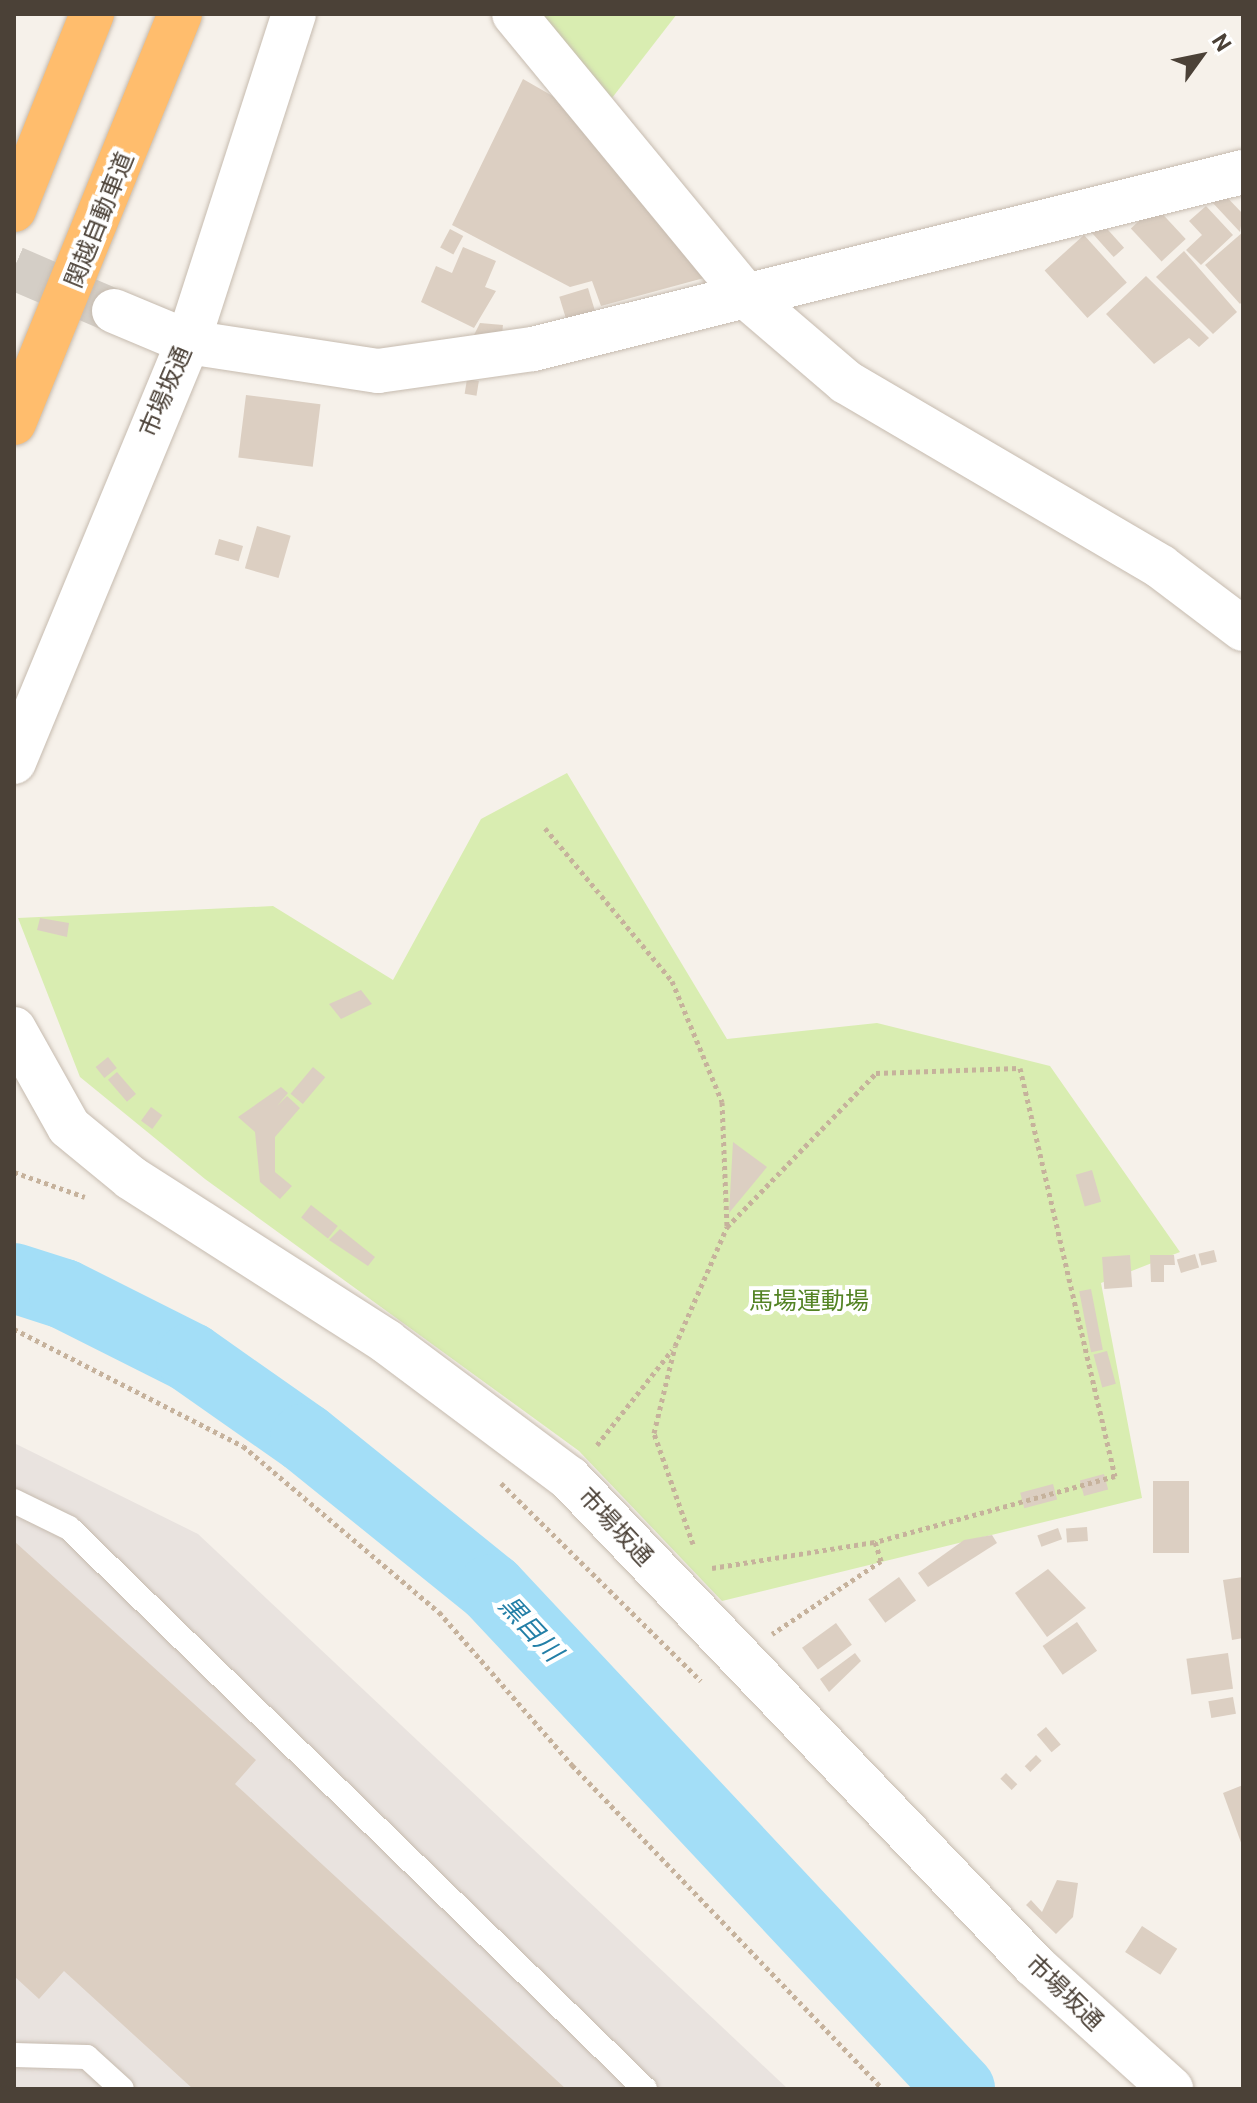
<!DOCTYPE html>
<html>
<head>
<meta charset="utf-8">
<style>
	body { margin:0 }
	#map { position:relative; width:1257px; height:2103px; overflow:hidden; background:#f6f1ea; font-family:Roboto,"Noto Sans JP",sans-serif }
	div>[style] { position:absolute }
	.industrial>* { inset:0; background:#e9e3df }
	.green>* { inset:0; background:#d9edb1 }
	.river>* { height:70px; margin:-35px; padding:0 35px; transform-origin:35px; border-radius:35px; background:#a3def7 }
	.building>* { inset:0; background:#dccfc2; transform-origin:0 0 }
	.minor-tunnel>* { height:44px; margin-top:-22px; transform-origin:0; background:repeating-linear-gradient(90deg,#d4cec6 0 44px,transparent 0 66px) }
	.path>* { height:5px; margin-top:-2.5px; transform-origin:0; background:repeating-linear-gradient(90deg,#c6b29c 0 4px,transparent 0 8px) }
	.roads { filter:drop-shadow(0 0 2px #c6bbaf) drop-shadow(0 0 2px #c6bbaf) }
	.service>* { height:24px; margin:-12px; padding:0 12px; transform-origin:12px; border-radius:12px; background:#fff }
	.minor>* { height:44px; margin:-22px; padding:0 22px; transform-origin:22px; border-radius:22px; background:#fff }
	.tertiary>* { height:44px; margin:-22px; padding:0 22px; transform-origin:22px; border-radius:22px; background:#fff }
	.motorway>* { height:44px; margin:-22px; padding:0 22px; transform-origin:22px; border-radius:22px; background:#ffbd6d }
	span { translate:-50% -50%; white-space:nowrap; text-align:center; line-height:1.15; -webkit-text-stroke:8px #fff; paint-order:stroke }
	.street-label { font-size:24px; color:#4b4137 }
	.park-label { font-size:24px; color:#538324 }
	.water-label { font-size:26px; color:#237fa7; font-style:italic }
	.frame { position:absolute; inset:0; border:16px solid #4b4137; pointer-events:none }
	.north { position:absolute; left:1161px; top:16px; width:80px; height:80px; -webkit-text-stroke:6px #fff; paint-order:stroke; rotate:57deg; font-size:22px; font-weight:700; line-height:32px; text-align:center; color:#4b4137 }
	.north::after { content:''; display:block; margin:auto; width:28px; height:36px; background:#4b4137; clip-path:polygon(50% 0,100% 100%,50% 72%,0 100%) }
</style>
</head>
<body>
<div id="map">
	<div class="industrial">
		<div style="clip-path:polygon(14px 1443px,198px 1534px,788px 2089px,14px 2089px)"></div>
	</div>
	<div class="green">
		<div style="clip-path:polygon(541px 14px,677px 14px,612px 98px)"></div>
		<div style="clip-path:polygon(567px 773px,727px 1039px,877px 1023px,1050px 1066px,1180px 1252px,1101px 1283px,1142px 1498px,722px 1601px,579px 1451px,205px 1179px,80px 1077px,18px 918px,273px 906px,393px 980px,481px 819px)"></div>
	</div>
	<div class="river">
		<div style="left:14px;top:1278px;width:52px;rotate:17.7deg"></div>
		<div style="left:64px;top:1294px;width:142px;rotate:26.7deg"></div>
		<div style="left:191px;top:1358px;width:139px;rotate:35.1deg"></div>
		<div style="left:305px;top:1438px;width:240px;rotate:38.9deg"></div>
		<div style="left:492px;top:1589px;width:685px;rotate:46.89deg"></div>
	</div>
	<div class="building">
		<div style="clip-path:polygon(523px 79px,584px 114px,715px 275px,601px 306px,592px 281px,570px 287px,452px 225px)"></div>
		<div style="clip-path:polygon(1221px 191px,1243px 214px,1240px 232px,1211px 201px)"></div>
		<div style="left:1155px;top:206px;width:45px;height:33px;rotate:47deg"></div>
		<div style="clip-path:polygon(1206px 206px,1233px 235px,1201px 265px,1186px 250px,1202px 235px,1189px 221px)"></div>
		<div style="left:1100px;top:221px;width:36px;height:14px;rotate:48deg"></div>
		<div style="left:450px;top:229px;width:15px;height:21px;rotate:28deg"></div>
		<div style="clip-path:polygon(1243px 232px,1243px 301px,1240px 304px,1205px 265px)"></div>
		<div style="left:1084px;top:235px;width:64px;height:53px;rotate:48deg"></div>
		<div style="clip-path:polygon(463px 247px,496px 261px,485px 287px,496px 291px,474px 328px,421px 302px,436px 266px,452px 273px)"></div>
		<div style="clip-path:polygon(1184px 251px,1237px 312px,1213px 334px,1156px 277px)"></div>
		<div style="clip-path:polygon(1146px 276px,1209px 338px,1199px 347px,1189px 338px,1154px 364px,1106px 314px)"></div>
		<div style="left:588px;top:288px;width:24px;height:30px;rotate:73deg"></div>
		<div style="clip-path:polygon(480px 323px,503px 325px,501px 343px,471px 341px)"></div>
		<div style="left:467px;top:379px;width:12px;height:15px;rotate:9deg"></div>
		<div style="left:246px;top:395px;width:75px;height:63px;rotate:7deg"></div>
		<div style="left:257px;top:526px;width:35px;height:44px;rotate:16deg"></div>
		<div style="left:219px;top:539px;width:25px;height:16px;rotate:16deg"></div>
		<div style="clip-path:polygon(40px 918px,69px 923px,67px 937px,37px 930px)"></div>
		<div style="clip-path:polygon(361px 990px,372px 1004px,341px 1019px,329px 1004px)"></div>
		<div style="left:108px;top:1057px;width:14px;height:16px;rotate:51deg"></div>
		<div style="left:313px;top:1067px;width:16px;height:35px;rotate:40deg"></div>
		<div style="left:117px;top:1072px;width:29px;height:12px;rotate:49deg"></div>
		<div style="clip-path:polygon(281px 1087px,288px 1093px,277px 1106px,287px 1096px,300px 1108px,275px 1137px,275px 1172px,292px 1186px,280px 1199px,260px 1182px,255px 1132px,238px 1117px)"></div>
		<div style="left:151px;top:1107px;width:14px;height:17px;rotate:36deg"></div>
		<div style="clip-path:polygon(733px 1142px,767px 1167px,729px 1213px)"></div>
		<div style="left:1092px;top:1170px;width:33px;height:17px;rotate:74deg"></div>
		<div style="left:311px;top:1205px;width:34px;height:16px;rotate:38deg"></div>
		<div style="clip-path:polygon(340px 1229px,375px 1257px,368px 1266px,329px 1240px)"></div>
		<div style="left:1214px;top:1250px;width:12px;height:16px;rotate:76deg"></div>
		<div style="left:1195px;top:1254px;width:14px;height:19px;rotate:73deg"></div>
		<div style="left:1130px;top:1255px;width:32px;height:28px;rotate:86deg"></div>
		<div style="clip-path:polygon(1150px 1255px,1174px 1255px,1175px 1265px,1164px 1265px,1164px 1282px,1151px 1282px)"></div>
		<div style="left:1091px;top:1289px;width:62px;height:12px;rotate:79deg"></div>
		<div style="left:1107px;top:1351px;width:34px;height:14px;rotate:75deg"></div>
		<div style="left:1104px;top:1474px;width:16px;height:25px;rotate:75deg"></div>
		<div style="left:1153px;top:1481px;width:36px;height:72px"></div>
		<div style="left:1053px;top:1484px;width:16px;height:34px;rotate:75deg"></div>
		<div style="left:1087px;top:1527px;width:14px;height:21px;rotate:86deg"></div>
		<div style="left:1058px;top:1528px;width:12px;height:22px;rotate:70deg"></div>
		<div style="clip-path:polygon(992px 1535px,997px 1543px,928px 1587px,918px 1573px,964px 1540px)"></div>
		<div style="clip-path:polygon(14px 1541px,256px 1760px,235px 1784px,566px 2089px,193px 2089px,64px 1971px,39px 1999px,14px 1976px)"></div>
		<div style="clip-path:polygon(1048px 1569px,1086px 1608px,1047px 1637px,1015px 1593px)"></div>
		<div style="left:899px;top:1577px;width:29px;height:38px;rotate:54deg"></div>
		<div style="clip-path:polygon(1243px 1577px,1243px 1638px,1232px 1640px,1223px 1580px)"></div>
		<div style="left:1077px;top:1622px;width:35px;height:42px;rotate:55deg"></div>
		<div style="left:836px;top:1623px;width:27px;height:42px;rotate:54deg"></div>
		<div style="clip-path:polygon(855px 1653px,861px 1661px,829px 1692px,820px 1679px)"></div>
		<div style="left:1228px;top:1653px;width:36px;height:42px;rotate:82deg"></div>
		<div style="left:1233px;top:1697px;width:17px;height:25px;rotate:80deg"></div>
		<div style="left:1046px;top:1727px;width:23px;height:12px;rotate:50deg"></div>
		<div style="left:1036px;top:1755px;width:8px;height:16px;rotate:45deg"></div>
		<div style="left:1006px;top:1773px;width:16px;height:8px;rotate:45deg"></div>
		<div style="clip-path:polygon(1243px 1785px,1243px 1848px,1223px 1793px)"></div>
		<div style="clip-path:polygon(1057px 1880px,1078px 1883px,1073px 1917px,1056px 1934px,1026px 1905px,1031px 1900px,1042px 1912px)"></div>
		<div style="left:1142px;top:1926px;width:42px;height:31px;rotate:33deg"></div>
	</div>
	<div class="minor-tunnel">
		<div style="left:14px;top:268px;width:109px;rotate:23.3deg"></div>
	</div>
	<div class="path">
		<div style="left:545px;top:828px;width:199px;rotate:50.3deg"></div>
		<div style="left:672px;top:981px;width:131px;rotate:67.5deg"></div>
		<div style="left:722px;top:1102px;width:124px;rotate:87.7deg"></div>
		<div style="left:14px;top:1172px;width:75px;rotate:19.4deg"></div>
		<div style="left:14px;top:1329px;width:257px;rotate:27.1deg"></div>
		<div style="left:243px;top:1446px;width:257px;rotate:40.3deg"></div>
		<div style="left:439px;top:1612px;width:203px;rotate:49deg"></div>
		<div style="left:572px;top:1765px;width:449px;rotate:46.2deg"></div>
		<div style="left:597px;top:1445px;width:121px;rotate:-51.7deg"></div>
		<div style="left:501px;top:1483px;width:281px;rotate:44.7deg"></div>
		<div style="left:693px;top:1544px;width:118px;rotate:-109.4deg"></div>
		<div style="left:654px;top:1433px;width:89px;rotate:-76.4deg"></div>
		<div style="left:675px;top:1346px;width:130px;rotate:-66.4deg"></div>
		<div style="left:727px;top:1227px;width:214px;rotate:-45.9deg"></div>
		<div style="left:876px;top:1073px;width:144px;rotate:-2deg"></div>
		<div style="left:1020px;top:1068px;width:419px;rotate:76.9deg"></div>
		<div style="left:1115px;top:1476px;width:249px;rotate:164.6deg"></div>
		<div style="left:875px;top:1542px;width:20px;rotate:72deg"></div>
		<div style="left:881px;top:1561px;width:131px;rotate:146.2deg"></div>
		<div style="left:712px;top:1568px;width:165px;rotate:-9.1deg"></div>
	</div>
	<div class="roads">
		<div class="service">
			<div style="left:14px;top:1501px;width:61px;rotate:26.1deg"></div>
			<div style="left:69px;top:1528px;width:804px;rotate:44.24deg"></div>
			<div style="left:14px;top:2055px;width:73px;rotate:1.6deg"></div>
			<div style="left:87px;top:2057px;width:47px;rotate:42.4deg"></div>
		</div>
		<div class="minor">
			<div style="left:514px;top:14px;width:368px;rotate:50.5deg"></div>
			<div style="left:748px;top:298px;width:129px;rotate:40.6deg"></div>
			<div style="left:846px;top:382px;width:365px;rotate:30.4deg"></div>
			<div style="left:1161px;top:567px;width:103px;rotate:37.1deg"></div>
			<div style="left:114px;top:311px;width:80px;rotate:22.7deg"></div>
			<div style="left:188px;top:342px;width:192px;rotate:8.7deg"></div>
			<div style="left:378px;top:371px;width:157px;rotate:-8.1deg"></div>
			<div style="left:533px;top:349px;width:732px;rotate:-14deg"></div>
		</div>
		<div class="tertiary">
			<div style="left:14px;top:762px;width:455px;rotate:-67.5deg"></div>
			<div style="left:188px;top:342px;width:345px;rotate:-72.1deg"></div>
			<div style="left:14px;top:1029px;width:112px;rotate:60.7deg"></div>
			<div style="left:69px;top:1127px;width:80px;rotate:39.4deg"></div>
			<div style="left:131px;top:1178px;width:304px;rotate:32.6deg"></div>
			<div style="left:387px;top:1342px;width:227px;rotate:36.8deg"></div>
			<div style="left:569px;top:1478px;width:673px;rotate:46.32deg"></div>
			<div style="left:1034px;top:1965px;width:185px;rotate:42.1deg"></div>
		</div>
		<div class="motorway">
			<div style="left:14px;top:210px;width:211px;rotate:-68.3deg"></div>
			<div style="left:14px;top:423px;width:441px;rotate:-67.9deg"></div>
		</div>
	</div>
	<div class="street-label">
		<span style="left:100px;top:220px;rotate:-68deg">関越自動車道</span>
		<span style="left:166px;top:392px;rotate:-67deg">市場坂通</span>
		<span style="left:615px;top:1527px;rotate:47deg">市場坂通</span>
		<span style="left:1064px;top:1993px;rotate:44deg">市場坂通</span>
	</div>
	<div class="park-label">
		<span style="left:809px;top:1302px">馬場運動場</span>
	</div>
	<div class="water-label">
		<span style="left:530px;top:1629px;rotate:47deg">黒目川</span>
	</div>
	<div class="frame"></div>
	<div class="north">N</div>
</div>
</body>
</html>
